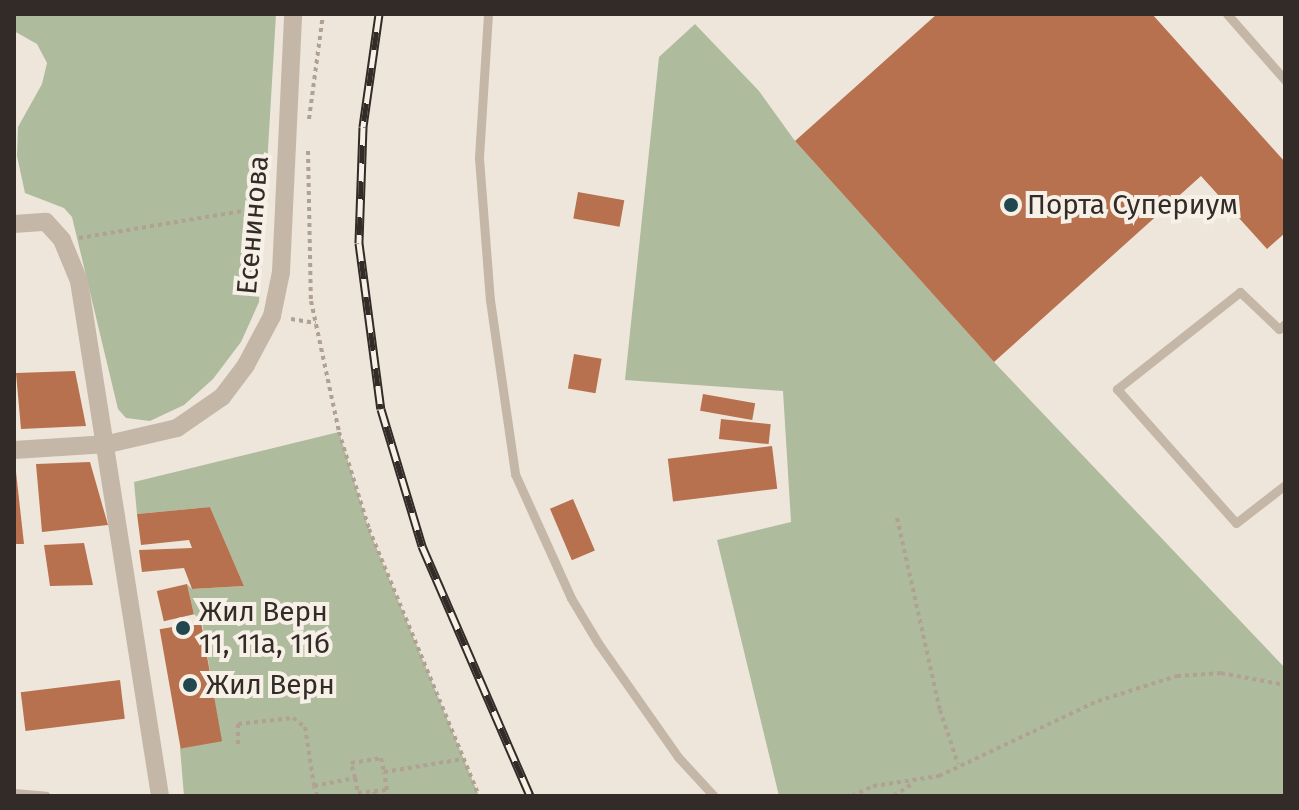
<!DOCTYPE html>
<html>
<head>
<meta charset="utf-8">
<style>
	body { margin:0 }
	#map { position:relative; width:1299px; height:810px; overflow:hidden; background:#eee6da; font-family:"Fira Sans",sans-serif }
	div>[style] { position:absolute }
	.green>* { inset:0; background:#aebb9c }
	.building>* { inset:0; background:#b8714e; transform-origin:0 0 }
	.path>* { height:4px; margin-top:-2px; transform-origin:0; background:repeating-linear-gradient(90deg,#b0a192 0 4px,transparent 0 8px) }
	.lane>* { height:9px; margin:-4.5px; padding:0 4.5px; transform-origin:4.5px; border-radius:4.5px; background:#c4b7a7 }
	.street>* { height:18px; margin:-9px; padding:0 9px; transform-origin:9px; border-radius:9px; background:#c4b7a7 }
	.rail>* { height:9px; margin-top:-4.5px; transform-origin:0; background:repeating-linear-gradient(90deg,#f6f0e6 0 18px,#322b27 0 36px); box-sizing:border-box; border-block:2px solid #322b27 }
	.dots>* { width:22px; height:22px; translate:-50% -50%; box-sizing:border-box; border:4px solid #f6f0e6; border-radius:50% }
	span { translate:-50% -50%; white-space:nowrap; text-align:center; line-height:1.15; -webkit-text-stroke:8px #f6f0e6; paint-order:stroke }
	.poi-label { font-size:28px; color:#322b27 }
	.left { translate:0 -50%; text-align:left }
	.street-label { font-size:28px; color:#322b27 }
	.frame { position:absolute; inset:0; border:16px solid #322b27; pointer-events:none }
</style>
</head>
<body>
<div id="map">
	<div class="green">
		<div style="clip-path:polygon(14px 14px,276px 14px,259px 302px,241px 342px,213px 379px,184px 405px,150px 421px,126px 418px,118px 409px,72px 217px,64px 208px,25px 193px,17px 156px,18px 127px,42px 84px,47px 63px,37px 44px,14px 31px)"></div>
		<div style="clip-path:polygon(695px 24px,759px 91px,795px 141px,994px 362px,1285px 668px,1285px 796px,779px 796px,717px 540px,791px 522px,783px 391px,625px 380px,659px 57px)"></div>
		<div style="clip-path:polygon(339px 432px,369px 530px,479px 796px,184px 796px,180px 748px,221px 740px,202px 622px,194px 614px,187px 584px,192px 589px,244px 586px,210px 507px,137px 514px,134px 482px)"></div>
	</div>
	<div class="building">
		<div style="clip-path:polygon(937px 14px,1152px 14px,1285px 162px,1285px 233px,1267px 249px,1201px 176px,994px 362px,795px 141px)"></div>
		<div style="left:578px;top:192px;width:47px;height:27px;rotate:10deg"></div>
		<div style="left:574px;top:354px;width:28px;height:35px;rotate:10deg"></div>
		<div style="clip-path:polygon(75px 371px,86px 426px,21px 429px,16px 373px)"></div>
		<div style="left:703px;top:394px;width:53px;height:17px;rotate:10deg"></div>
		<div style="left:721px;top:419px;width:50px;height:20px;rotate:6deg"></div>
		<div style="left:772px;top:446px;width:43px;height:105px;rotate:83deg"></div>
		<div style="clip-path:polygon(90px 462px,108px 525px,42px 532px,36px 464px)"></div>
		<div style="clip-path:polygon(14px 472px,16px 472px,24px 544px,14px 544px)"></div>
		<div style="left:573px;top:499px;width:56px;height:25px;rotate:67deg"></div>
		<div style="clip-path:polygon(210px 507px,244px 586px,192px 589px,184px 568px,142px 572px,139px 550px,192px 548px,189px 540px,141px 545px,137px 514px)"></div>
		<div style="clip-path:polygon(84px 543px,93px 585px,50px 586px,44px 545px)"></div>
		<div style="left:187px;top:584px;width:31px;height:31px;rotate:77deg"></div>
		<div style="left:201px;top:622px;width:121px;height:42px;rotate:80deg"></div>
		<div style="left:120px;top:680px;width:39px;height:100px;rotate:83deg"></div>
	</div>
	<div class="path">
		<div style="left:309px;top:119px;width:106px;rotate:-82.4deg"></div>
		<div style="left:308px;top:151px;width:150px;rotate:88.9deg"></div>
		<div style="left:311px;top:301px;width:134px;rotate:77.9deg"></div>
		<div style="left:339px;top:432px;width:102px;rotate:72.8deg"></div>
		<div style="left:369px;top:529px;width:289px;rotate:67.6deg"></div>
		<div style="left:79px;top:238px;width:191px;rotate:-9.4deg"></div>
		<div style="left:291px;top:319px;width:25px;rotate:9deg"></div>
		<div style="left:897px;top:518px;width:197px;rotate:77.4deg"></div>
		<div style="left:940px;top:710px;width:57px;rotate:71.6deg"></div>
		<div style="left:238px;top:744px;width:20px;rotate:-90deg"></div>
		<div style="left:238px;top:724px;width:55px;rotate:-6.2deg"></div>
		<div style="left:293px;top:718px;width:15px;rotate:37deg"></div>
		<div style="left:305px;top:727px;width:60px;rotate:81.3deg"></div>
		<div style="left:355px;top:778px;width:16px;rotate:-105deg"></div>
		<div style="left:351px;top:763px;width:30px;rotate:-9deg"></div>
		<div style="left:381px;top:758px;width:14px;rotate:78deg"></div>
		<div style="left:317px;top:796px;width:10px;rotate:-107deg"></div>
		<div style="left:314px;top:786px;width:42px;rotate:-11deg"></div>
		<div style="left:355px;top:778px;width:15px;rotate:79deg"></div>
		<div style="left:358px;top:793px;width:16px;rotate:-7deg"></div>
		<div style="left:375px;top:796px;width:5px;rotate:-101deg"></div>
		<div style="left:374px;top:791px;width:13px;rotate:-4deg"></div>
		<div style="left:387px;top:790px;width:18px;rotate:-99deg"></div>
		<div style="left:384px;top:772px;width:80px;rotate:-9.3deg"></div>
		<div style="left:852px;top:796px;width:23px;rotate:-25deg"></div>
		<div style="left:873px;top:786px;width:67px;rotate:-8.6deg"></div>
		<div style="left:939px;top:776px;width:176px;rotate:-25.3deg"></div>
		<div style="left:1098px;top:701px;width:83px;rotate:-17.6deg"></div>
		<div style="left:1177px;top:676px;width:44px;rotate:-3.9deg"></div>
		<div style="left:1221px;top:673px;width:65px;rotate:10.6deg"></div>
		<div style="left:894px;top:796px;width:23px;rotate:-34deg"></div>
	</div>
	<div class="lane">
		<div style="left:488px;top:14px;width:144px;rotate:93.6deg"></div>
		<div style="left:479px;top:158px;width:142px;rotate:85.6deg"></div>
		<div style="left:490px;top:300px;width:176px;rotate:81.8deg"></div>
		<div style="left:515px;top:474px;width:136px;rotate:65.7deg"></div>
		<div style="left:571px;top:598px;width:52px;rotate:59deg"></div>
		<div style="left:598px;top:643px;width:139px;rotate:54.9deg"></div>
		<div style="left:678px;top:757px;width:53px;rotate:47.3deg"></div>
		<div style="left:1227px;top:14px;width:88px;rotate:48.7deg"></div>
		<div style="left:1285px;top:324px;width:8px;rotate:140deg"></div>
		<div style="left:1279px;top:329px;width:54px;rotate:-136.5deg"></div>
		<div style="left:1240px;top:292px;width:157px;rotate:141.7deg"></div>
		<div style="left:1117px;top:389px;width:179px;rotate:48.4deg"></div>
		<div style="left:1236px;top:523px;width:62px;rotate:-37.8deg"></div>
		<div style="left:14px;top:793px;width:32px;rotate:5deg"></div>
	</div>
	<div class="street">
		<div style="left:14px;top:224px;width:32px;rotate:-4deg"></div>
		<div style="left:46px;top:222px;width:24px;rotate:48deg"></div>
		<div style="left:62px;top:240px;width:44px;rotate:67.5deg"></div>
		<div style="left:79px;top:281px;width:521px;rotate:81.06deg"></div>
		<div style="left:14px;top:450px;width:94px;rotate:-3.7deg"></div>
		<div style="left:108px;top:444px;width:71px;rotate:-13.1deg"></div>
		<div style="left:177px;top:428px;width:55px;rotate:-34.6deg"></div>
		<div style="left:222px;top:397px;width:40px;rotate:-53deg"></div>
		<div style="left:246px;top:365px;width:55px;rotate:-62deg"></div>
		<div style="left:272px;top:316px;width:45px;rotate:-78.4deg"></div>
		<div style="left:281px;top:272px;width:258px;rotate:-87.3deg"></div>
	</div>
	<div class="rail">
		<div style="left:379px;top:14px;width:114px;rotate:98.1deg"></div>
		<div style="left:363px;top:127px;width:116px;rotate:92deg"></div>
		<div style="left:359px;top:243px;width:167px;rotate:82.5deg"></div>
		<div style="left:381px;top:409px;width:143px;rotate:73.3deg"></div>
		<div style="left:422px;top:546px;width:272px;rotate:66.6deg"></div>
	</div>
	<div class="dots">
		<div style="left:1011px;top:205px;background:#21484f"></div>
		<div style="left:183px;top:628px;background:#21484f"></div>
		<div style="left:190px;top:685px;background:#21484f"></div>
	</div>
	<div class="poi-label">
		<span class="left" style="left:1027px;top:205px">Порта Супериум</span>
		<span class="left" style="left:199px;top:628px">Жил Верн<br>11, 11а, 11б</span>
		<span class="left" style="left:206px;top:685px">Жил Верн</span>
	</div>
	<div class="street-label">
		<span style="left:253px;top:225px;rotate:-85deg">Есенинова</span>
	</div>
	<div class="frame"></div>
</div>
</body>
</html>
